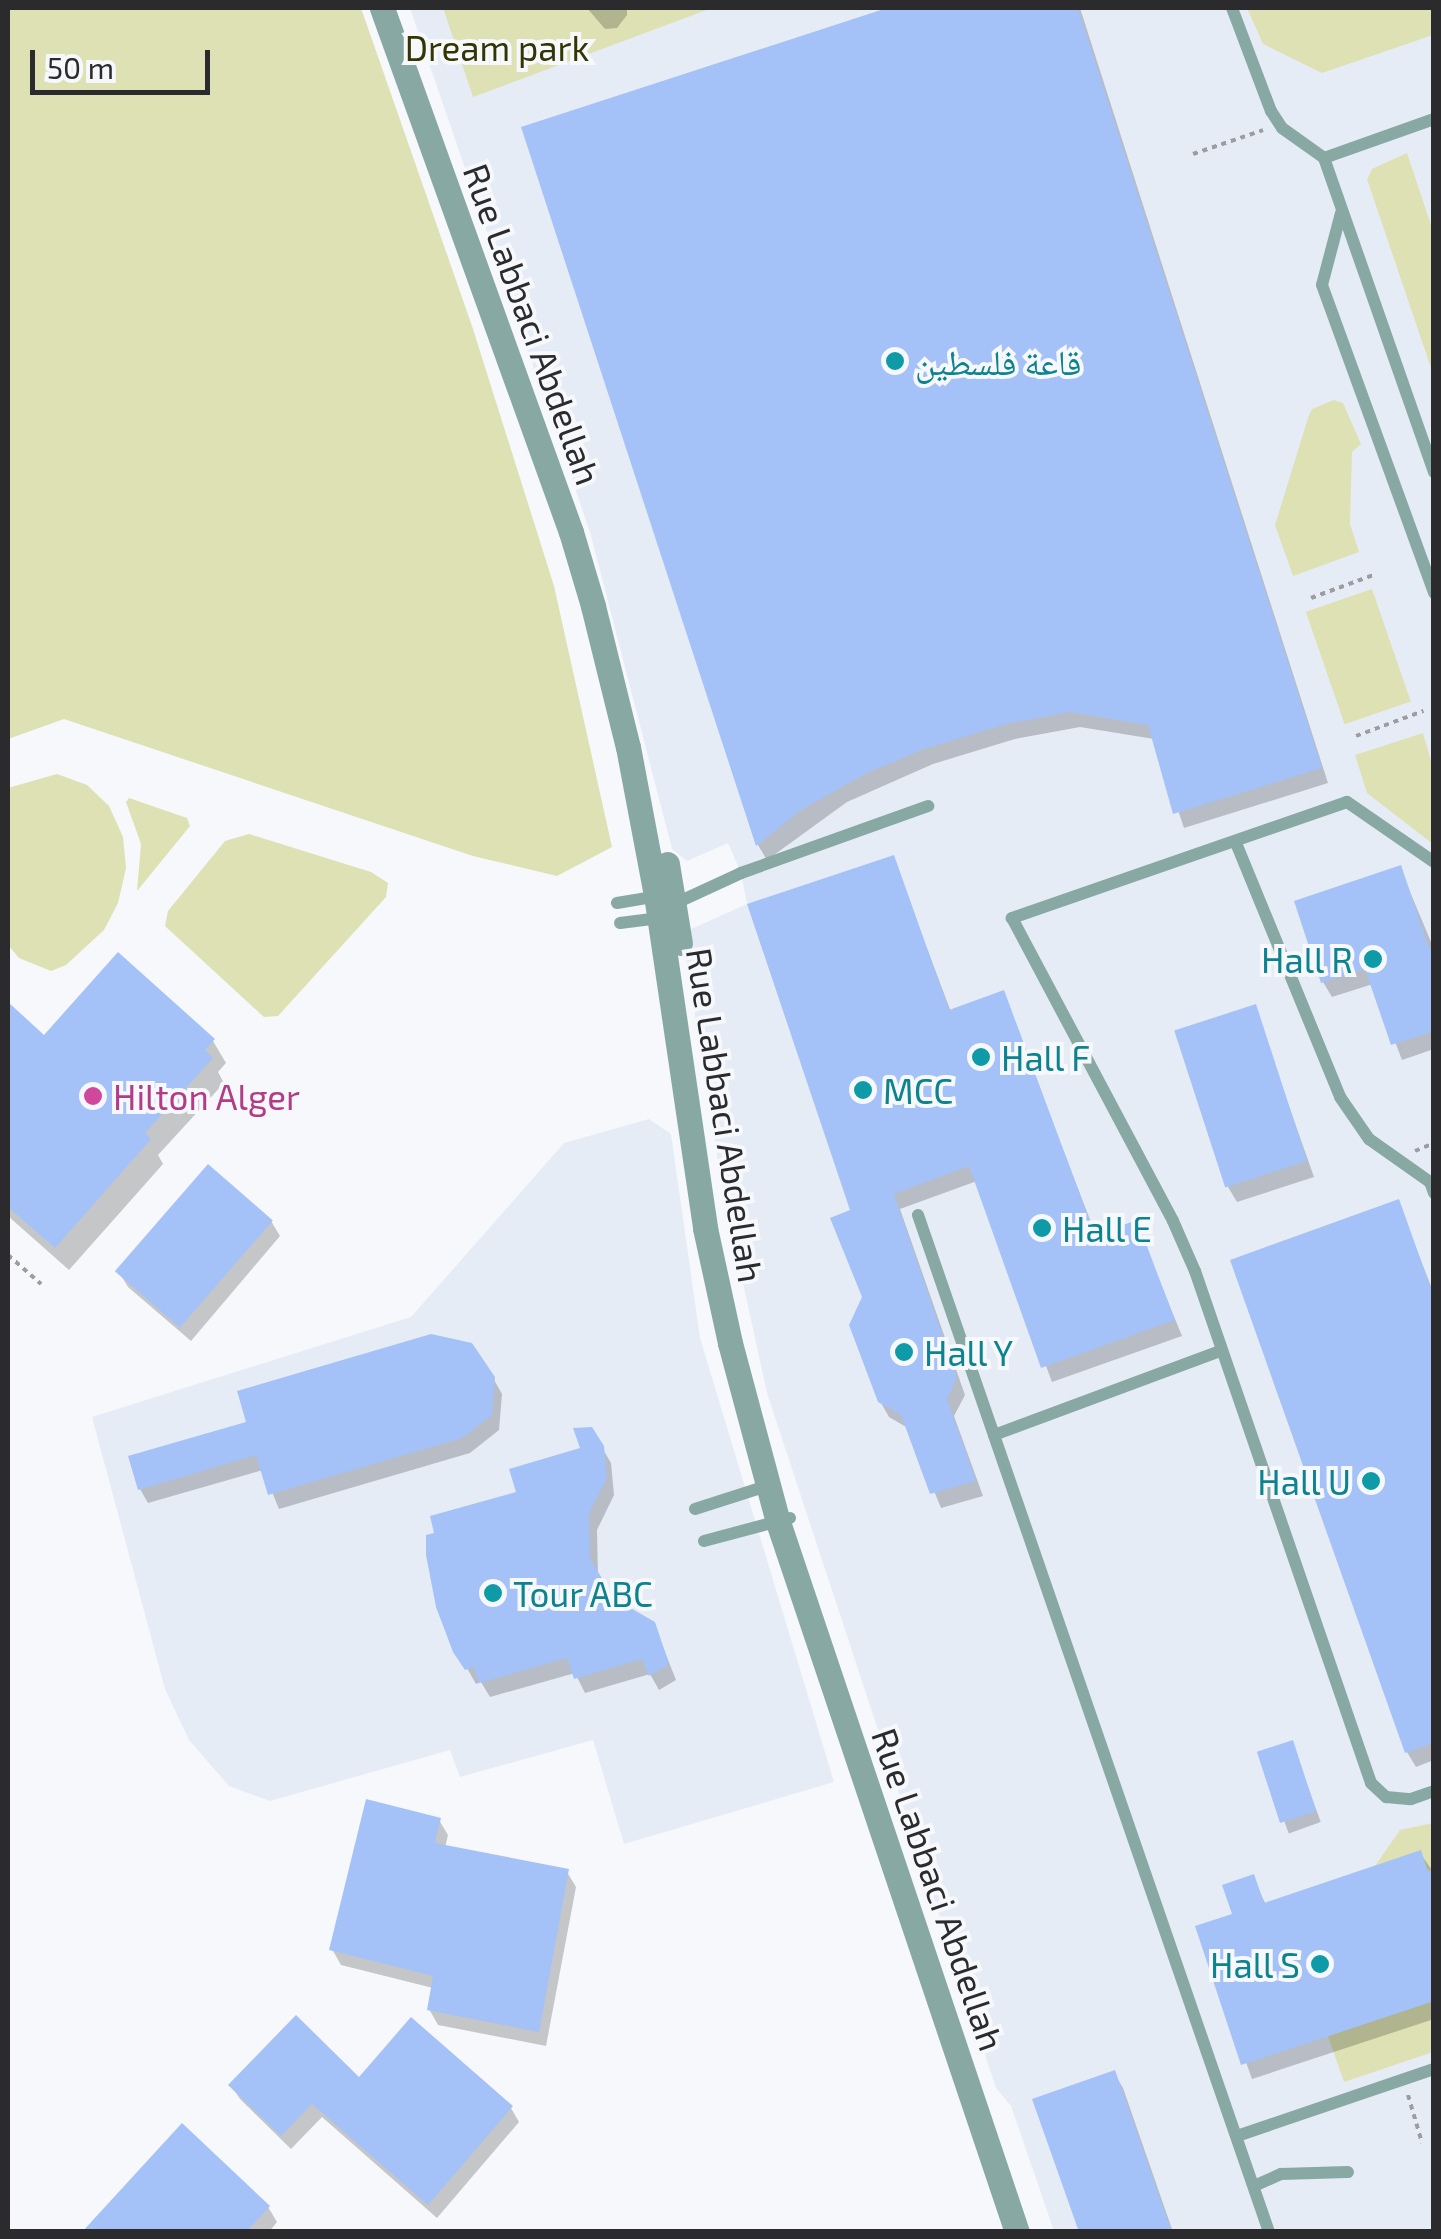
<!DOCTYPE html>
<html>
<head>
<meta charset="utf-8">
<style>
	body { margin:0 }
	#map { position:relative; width:1441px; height:2239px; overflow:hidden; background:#f6f8fb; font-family:"Exo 2","Noto Naskh Arabic",sans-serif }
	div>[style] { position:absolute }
	.built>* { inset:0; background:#e6ecf6 }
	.green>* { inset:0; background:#dde1b3; transform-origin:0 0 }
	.shadow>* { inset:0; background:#0003; transform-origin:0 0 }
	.building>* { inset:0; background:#a4c2f7; transform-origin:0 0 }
	.path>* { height:4px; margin-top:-2px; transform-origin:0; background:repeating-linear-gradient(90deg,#9c9da0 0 5px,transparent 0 10px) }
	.service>* { height:12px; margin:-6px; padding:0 6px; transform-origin:6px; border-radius:6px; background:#88a9a3 }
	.tertiary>* { height:25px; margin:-12.5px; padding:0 12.5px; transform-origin:12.5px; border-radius:12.5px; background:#88a9a3 }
	.dots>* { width:28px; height:28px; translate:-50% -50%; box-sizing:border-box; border:5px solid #f6f8fb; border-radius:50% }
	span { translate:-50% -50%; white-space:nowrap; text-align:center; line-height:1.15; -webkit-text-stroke:8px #f6f8fb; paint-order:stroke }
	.park-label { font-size:35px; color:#333503 }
	.street-label { font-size:35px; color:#2b2b2d }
	.culture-label { font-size:35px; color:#0d838f }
	.left { translate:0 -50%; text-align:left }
	.right { translate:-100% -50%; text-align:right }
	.hotel-label { font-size:35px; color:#b23c85 }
	.frame { position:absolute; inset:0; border:10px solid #2b2b2d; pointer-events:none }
	.scale { position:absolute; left:30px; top:50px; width:180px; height:45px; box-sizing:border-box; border:5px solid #2b2b2d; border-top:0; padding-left:12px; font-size:30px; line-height:35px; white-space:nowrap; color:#2b2b2d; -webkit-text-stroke:8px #f6f8fb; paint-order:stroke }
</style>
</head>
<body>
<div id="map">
	<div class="built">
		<div style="clip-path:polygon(410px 8px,1433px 8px,1433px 2231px,1054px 2231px,1011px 2106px,996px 2088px,767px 1393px,722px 1187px,682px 933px,747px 904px,741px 873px,728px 843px,687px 861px,672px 849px,590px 532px)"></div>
		<div style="clip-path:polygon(649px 1119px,671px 1134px,700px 1338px,834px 1782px,624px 1844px,593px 1740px,460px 1777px,450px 1750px,270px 1801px,229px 1786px,189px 1740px,165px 1689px,92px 1417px,411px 1317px,564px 1143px)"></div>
	</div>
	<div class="green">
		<div style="clip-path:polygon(8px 8px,361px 8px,473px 329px,554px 586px,612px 847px,557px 876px,473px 856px,64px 719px,8px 739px)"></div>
		<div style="clip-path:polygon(443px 8px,712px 8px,473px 97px)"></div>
		<div style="clip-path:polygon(1247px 8px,1433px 8px,1433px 35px,1322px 73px,1263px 44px)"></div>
		<div style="clip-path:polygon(1407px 153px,1433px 231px,1433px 374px,1367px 179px,1372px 169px)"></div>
		<div style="clip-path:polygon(1334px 400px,1343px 403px,1361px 444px,1352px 452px,1350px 524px,1359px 552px,1293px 576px,1275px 525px,1308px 418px,1312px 409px)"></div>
		<div style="left:1372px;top:589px;width:119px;height:70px;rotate:71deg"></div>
		<div style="clip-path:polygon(1423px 733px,1433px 768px,1433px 844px,1367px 793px,1355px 755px)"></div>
		<div style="clip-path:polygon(57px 774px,87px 785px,109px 806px,123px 837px,126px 868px,118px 903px,104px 930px,66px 965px,51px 971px,19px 958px,8px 945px,8px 788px)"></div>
		<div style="clip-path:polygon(129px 798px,187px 818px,190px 826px,137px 891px,141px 844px,126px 802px)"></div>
		<div style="clip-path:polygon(249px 834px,371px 872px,388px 883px,386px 897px,278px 1016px,264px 1017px,165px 926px,168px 911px,225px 841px)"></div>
		<div style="clip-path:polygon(1433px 1823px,1433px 1870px,1375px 1866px,1400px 1830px)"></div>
		<div style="clip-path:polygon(1433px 2001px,1433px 2052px,1344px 2082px,1328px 2036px)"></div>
	</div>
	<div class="shadow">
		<div style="clip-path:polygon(587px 8px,627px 8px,627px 15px,617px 28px,605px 29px)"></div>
		<div style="clip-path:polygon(895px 8px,1080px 8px,1328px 783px,1184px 828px,1154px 739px,1080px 727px,1015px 739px,933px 764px,847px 802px,767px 860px,758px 845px,525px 129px)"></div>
		<div style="clip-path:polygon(893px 858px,951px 1012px,1003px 993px,1097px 1238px,1136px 1223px,1182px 1336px,1052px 1382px,977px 1181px,900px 1209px,965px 1395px,954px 1416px,983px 1496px,941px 1508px,908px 1428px,889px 1417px,880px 1401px,853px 1211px)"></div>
		<div style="clip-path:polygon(1400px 868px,1434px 949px,1434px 1049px,1402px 1060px,1373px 984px,1332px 997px,1323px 982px)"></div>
		<div style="clip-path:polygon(8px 1005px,44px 1038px,213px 1041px,226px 1063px,218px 1072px,224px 1083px,158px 1155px,163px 1164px,69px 1270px,8px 1216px)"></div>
		<div style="clip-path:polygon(1254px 1007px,1314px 1177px,1237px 1202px,1228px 1187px)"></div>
		<div style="clip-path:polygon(1398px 1202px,1434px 1294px,1434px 1760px,1416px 1767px,1407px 1752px)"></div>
		<div style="clip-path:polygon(271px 1221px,280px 1236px,191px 1341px,128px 1287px,119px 1272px)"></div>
		<div style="clip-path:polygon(493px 1378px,502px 1394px,499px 1430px,470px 1453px,279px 1509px,263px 1470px,148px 1503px,140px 1489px)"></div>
		<div style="clip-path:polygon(591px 1429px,611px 1463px,614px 1495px,597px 1530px,598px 1576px,613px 1601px,654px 1624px,676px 1680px,659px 1690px,650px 1674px,585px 1693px,575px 1673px,490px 1697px,481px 1682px,476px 1684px,447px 1633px,520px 1493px,583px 1450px)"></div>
		<div style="left:1292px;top:1743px;width:84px;height:34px;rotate:70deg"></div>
		<div style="clip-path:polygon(439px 1820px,448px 1835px,445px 1848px,567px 1872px,576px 1887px,546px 2046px,438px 2025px,429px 2009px,433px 1988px,341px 1965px,332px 1949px)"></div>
		<div style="clip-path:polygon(1420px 1853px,1434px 1873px,1434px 2019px,1252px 2079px,1198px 1928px,1235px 1916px,1253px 1877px,1266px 1905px)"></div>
		<div style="clip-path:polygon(1114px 2073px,1123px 2088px,1173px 2232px,1081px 2232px)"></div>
		<div style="clip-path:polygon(359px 2080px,511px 2108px,519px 2122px,437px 2218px,322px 2117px,291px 2149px,240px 2099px,231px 2085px)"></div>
		<div style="clip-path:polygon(268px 2207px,277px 2222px,269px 2232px,85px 2232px)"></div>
	</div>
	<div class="building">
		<div style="clip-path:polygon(887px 8px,1078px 8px,1322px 768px,1173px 814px,1148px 725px,1070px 712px,1006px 724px,924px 749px,865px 774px,801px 810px,756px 846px,521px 127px)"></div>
		<div style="clip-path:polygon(894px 855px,949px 1010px,1004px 990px,1095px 1235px,1137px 1220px,1175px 1320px,1041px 1368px,969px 1166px,894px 1194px,957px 1378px,947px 1399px,976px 1481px,930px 1494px,901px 1415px,878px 1402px,849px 1325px,862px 1297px,830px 1218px,850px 1210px,747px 904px)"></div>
		<div style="clip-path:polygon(1401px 865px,1429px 948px,1434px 947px,1434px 1031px,1391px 1045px,1365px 969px,1321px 983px,1294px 901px)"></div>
		<div style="clip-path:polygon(118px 952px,215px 1039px,205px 1050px,213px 1058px,145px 1133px,151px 1139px,55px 1248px,8px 1207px,8px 1002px,44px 1035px)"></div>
		<div style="left:1256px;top:1004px;width:165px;height:86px;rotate:72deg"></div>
		<div style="left:208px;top:1164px;width:86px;height:142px;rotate:41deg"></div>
		<div style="clip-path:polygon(1399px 1199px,1434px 1297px,1434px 1743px,1405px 1753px,1230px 1260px)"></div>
		<div style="clip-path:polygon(431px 1334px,472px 1343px,495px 1377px,492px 1415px,462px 1438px,268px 1495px,256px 1455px,138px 1490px,128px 1456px,246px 1422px,237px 1391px)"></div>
		<div style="clip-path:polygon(592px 1427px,604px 1446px,607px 1478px,589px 1513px,590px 1559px,615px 1599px,655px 1622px,669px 1664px,649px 1676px,642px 1659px,574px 1679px,567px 1658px,479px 1683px,474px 1667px,465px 1670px,453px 1652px,436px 1607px,426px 1555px,426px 1535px,434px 1533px,430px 1516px,516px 1492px,509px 1469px,580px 1448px,573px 1428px)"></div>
		<div style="left:1293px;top:1740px;width:75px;height:38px;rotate:72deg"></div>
		<div style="clip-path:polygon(366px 1799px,441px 1818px,435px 1843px,569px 1869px,539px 2032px,427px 2010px,433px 1976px,329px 1950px)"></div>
		<div style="clip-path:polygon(1421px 1850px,1428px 1872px,1434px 1870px,1434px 2001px,1241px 2065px,1195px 1926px,1232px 1914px,1222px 1885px,1254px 1874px,1264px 1903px)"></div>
		<div style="clip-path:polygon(296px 2015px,359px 2077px,411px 2017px,513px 2106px,428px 2205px,312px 2104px,281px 2136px,228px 2085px)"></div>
		<div style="clip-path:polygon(1115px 2070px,1163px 2207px,1172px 2232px,1079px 2232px,1032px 2099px)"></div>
		<div style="clip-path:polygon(182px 2123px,270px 2206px,246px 2232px,82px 2232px)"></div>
	</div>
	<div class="path">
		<div style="left:1193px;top:154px;width:74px;rotate:-18.9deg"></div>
		<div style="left:1311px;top:598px;width:69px;rotate:-20.3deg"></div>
		<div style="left:1356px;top:736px;width:72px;rotate:-20.5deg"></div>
		<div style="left:1415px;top:1151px;width:21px;rotate:-23deg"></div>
		<div style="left:8px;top:1255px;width:44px;rotate:41.3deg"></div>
		<div style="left:1408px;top:2095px;width:50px;rotate:73.7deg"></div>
	</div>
	<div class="service">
		<div style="left:1232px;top:8px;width:110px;rotate:69.3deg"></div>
		<div style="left:1271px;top:111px;width:20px;rotate:57deg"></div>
		<div style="left:1282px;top:128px;width:52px;rotate:35.5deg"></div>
		<div style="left:1434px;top:119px;width:117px;rotate:160.5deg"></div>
		<div style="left:1324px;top:158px;width:333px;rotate:70.7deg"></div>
		<div style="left:1341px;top:213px;width:74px;rotate:104.8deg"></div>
		<div style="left:1322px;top:285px;width:328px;rotate:70deg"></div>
		<div style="left:1236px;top:843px;width:274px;rotate:67.7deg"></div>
		<div style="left:1340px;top:1097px;width:51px;rotate:55.4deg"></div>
		<div style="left:1369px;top:1139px;width:75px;rotate:35.2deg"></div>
		<div style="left:1430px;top:1182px;width:12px;rotate:70deg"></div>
		<div style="left:1434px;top:862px;width:106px;rotate:-145.4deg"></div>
		<div style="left:1347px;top:802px;width:355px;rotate:160.9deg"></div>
		<div style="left:1012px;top:918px;width:343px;rotate:62deg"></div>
		<div style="left:1173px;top:1221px;width:55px;rotate:66.3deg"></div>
		<div style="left:1195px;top:1271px;width:541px;rotate:71.03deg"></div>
		<div style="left:1371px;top:1783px;width:21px;rotate:43deg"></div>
		<div style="left:1386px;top:1797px;width:25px;rotate:5deg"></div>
		<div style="left:1411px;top:1799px;width:24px;rotate:-19deg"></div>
		<div style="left:617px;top:903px;width:43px;rotate:-9.5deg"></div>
		<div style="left:674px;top:904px;width:74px;rotate:-24.8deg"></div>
		<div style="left:741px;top:873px;width:199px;rotate:-19.7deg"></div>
		<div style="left:620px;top:923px;width:40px;rotate:-7.1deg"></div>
		<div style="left:918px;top:1215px;width:1076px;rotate:70.96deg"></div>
		<div style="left:994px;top:1435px;width:243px;rotate:-20.4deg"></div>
		<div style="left:695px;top:1509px;width:82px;rotate:-17.8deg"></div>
		<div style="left:704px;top:1541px;width:89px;rotate:-15deg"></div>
		<div style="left:1237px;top:2136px;width:208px;rotate:-18.8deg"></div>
		<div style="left:1254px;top:2186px;width:30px;rotate:-24deg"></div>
		<div style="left:1281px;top:2174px;width:67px;rotate:-1.7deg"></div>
	</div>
	<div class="tertiary">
		<div style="left:382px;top:8px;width:557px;rotate:70.17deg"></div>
		<div style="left:571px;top:532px;width:77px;rotate:73.4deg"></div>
		<div style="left:593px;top:606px;width:145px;rotate:76.1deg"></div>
		<div style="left:628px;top:747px;width:151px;rotate:79.3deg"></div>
		<div style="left:656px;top:895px;width:337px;rotate:81.6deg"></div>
		<div style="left:705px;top:1228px;width:118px;rotate:77.7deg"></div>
		<div style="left:730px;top:1343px;width:185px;rotate:75deg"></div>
		<div style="left:778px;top:1522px;width:749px;rotate:71.4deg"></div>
		<div style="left:667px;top:864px;width:80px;rotate:80.7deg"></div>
	</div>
	<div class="dots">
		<div style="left:895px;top:361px;background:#0f9aa8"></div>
		<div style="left:1373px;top:959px;background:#0f9aa8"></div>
		<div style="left:981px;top:1057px;background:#0f9aa8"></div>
		<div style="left:863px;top:1090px;background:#0f9aa8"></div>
		<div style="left:93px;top:1096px;background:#d1479c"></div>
		<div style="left:1042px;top:1228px;background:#0f9aa8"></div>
		<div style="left:904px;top:1352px;background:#0f9aa8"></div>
		<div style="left:1371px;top:1481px;background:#0f9aa8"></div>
		<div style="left:493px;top:1593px;background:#0f9aa8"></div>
		<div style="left:1320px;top:1964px;background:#0f9aa8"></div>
	</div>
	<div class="park-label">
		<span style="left:497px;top:47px">Dream park</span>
	</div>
	<div class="street-label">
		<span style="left:533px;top:324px;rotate:70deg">Rue Labbaci Abdellah</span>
		<span style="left:726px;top:1115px;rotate:81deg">Rue Labbaci Abdellah</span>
		<span style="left:939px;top:1889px;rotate:71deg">Rue Labbaci Abdellah</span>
	</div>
	<div class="culture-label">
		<span class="left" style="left:915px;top:361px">قاعة فلسطين</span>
		<span class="right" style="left:1353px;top:959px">Hall R</span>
		<span class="left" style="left:1001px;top:1057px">Hall F</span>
		<span class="left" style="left:883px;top:1090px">MCC</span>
		<span class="left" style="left:1062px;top:1228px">Hall E</span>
		<span class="left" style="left:924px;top:1352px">Hall Y</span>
		<span class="right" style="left:1351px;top:1481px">Hall U</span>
		<span class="left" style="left:513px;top:1593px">Tour ABC</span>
		<span class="right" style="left:1300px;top:1964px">Hall S</span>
	</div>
	<div class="hotel-label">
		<span class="left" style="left:113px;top:1096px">Hilton Alger</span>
	</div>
	<div class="frame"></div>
	<div class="scale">50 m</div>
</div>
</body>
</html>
